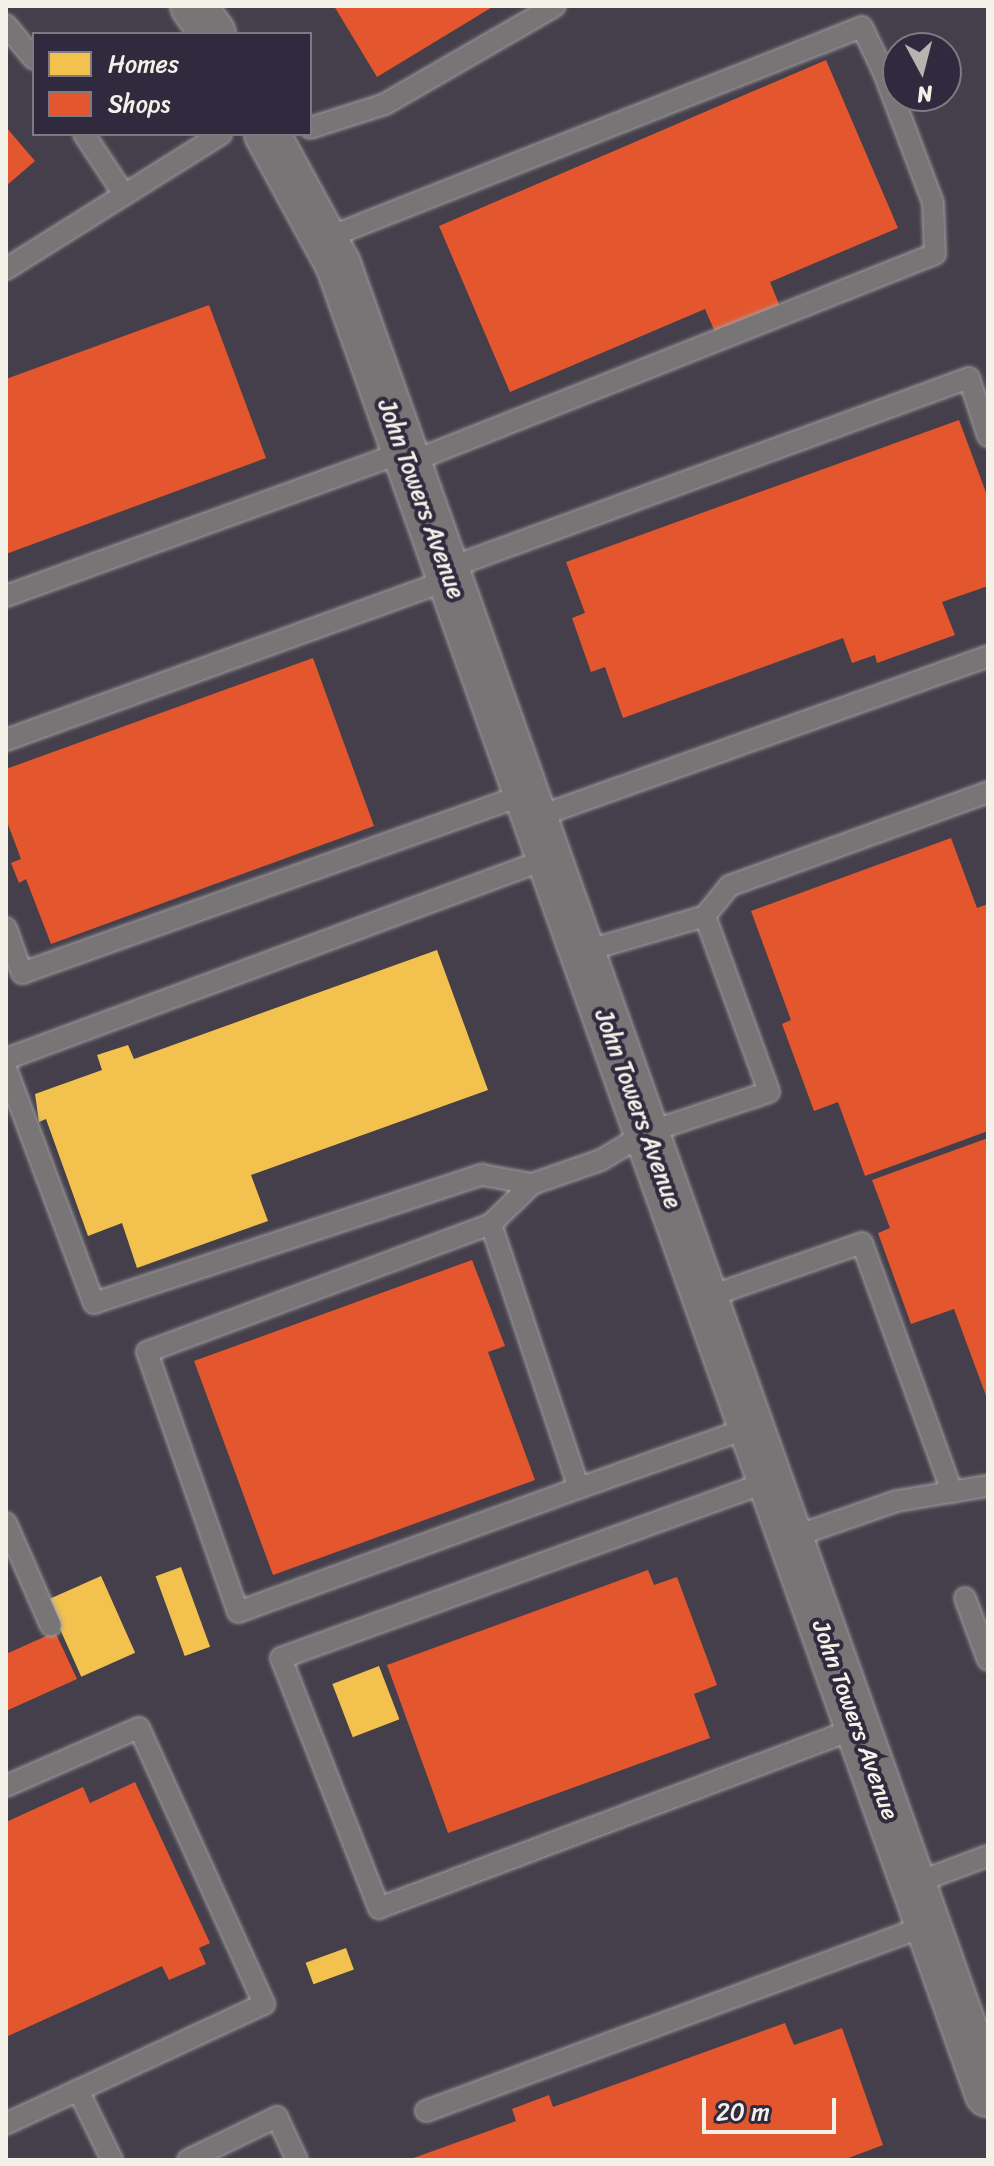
<!DOCTYPE html>
<html>
<head>
<meta charset="utf-8">
<style>
	body { margin:0 }
	#map { position:relative; width:994px; height:2166px; overflow:hidden; background:#443f4a; font-family:Sriracha,sans-serif }
	div>[style] { position:absolute }
	.homes>* { inset:0; background:#f2c14e; transform-origin:0 0 }
	.shops>* { inset:0; background:#e4572e }
	.roads { filter:drop-shadow(0 0 2px #a3a0a3) drop-shadow(0 0 2px #a3a0a3) }
	.lane>* { height:20px; margin:-10px; padding:0 10px; transform-origin:10px; border-radius:10px; background:#787577 }
	.secondary>* { height:44px; margin:-22px; padding:0 22px; transform-origin:22px; border-radius:22px; background:#787577 }
	span { translate:-50% -50%; white-space:nowrap; text-align:center; line-height:1.15; -webkit-text-stroke:8px #2f2a3d; paint-order:stroke }
	.street-label { font-size:24px; color:#f4f1e8 }
	.frame { position:absolute; inset:0; border:8px solid #f4f1e8; pointer-events:none }
	.legend { position:absolute; left:32px; top:32px; width:280px; height:104px; box-sizing:border-box; background:#2f2a3d; border:2px solid #7e7a81; margin:0; padding:10px 14px; list-style:none; font-size:24px; color:#f4f1e8 }
	.legend li { display:flex; align-items:center; gap:16px; height:40px }
	.legend b { width:40px; border:2px solid #7e7a81 }
	.north { position:absolute; left:882px; top:32px; width:80px; height:80px; box-sizing:border-box; background:#2f2a3d; border:2px solid #7e7a81; border-radius:50%; rotate:173deg; font-size:22px; font-weight:700; line-height:32px; text-align:center; color:#f4f1e8 }
	.north::after { content:''; display:block; margin:auto; width:28px; height:36px; background:#b6b3b1; clip-path:polygon(50% 0,100% 100%,50% 72%,0 100%) }
	.scale { position:absolute; left:702px; top:2098px; width:134px; height:36px; box-sizing:border-box; border:4px solid #f4f1e8; border-top:0; padding-left:10px; font-size:24px; line-height:28px; white-space:nowrap; color:#f4f1e8; -webkit-text-stroke:6px #2f2a3d; paint-order:stroke }
</style>
</head>
<body>
<div id="map">
	<div class="homes">
		<div style="clip-path:polygon(437px 950px,488px 1090px,251px 1175px,268px 1221px,137px 1268px,122px 1223px,88px 1236px,46px 1119px,39px 1122px,35px 1094px,102px 1070px,97px 1055px,128px 1045px,134px 1059px)"></div>
		<div style="left:181px;top:1567px;width:85px;height:27px;rotate:70deg"></div>
		<div style="left:101px;top:1576px;width:84px;height:59px;rotate:66deg"></div>
		<div style="left:379px;top:1666px;width:57px;height:50px;rotate:69deg"></div>
		<div style="left:346px;top:1948px;width:23px;height:43px;rotate:70deg"></div>
	</div>
	<div class="shops">
		<div style="clip-path:polygon(334px 6px,494px 6px,377px 77px)"></div>
		<div style="clip-path:polygon(826px 60px,898px 228px,770px 282px,785px 319px,721px 346px,705px 309px,510px 392px,439px 226px)"></div>
		<div style="clip-path:polygon(6px 127px,35px 161px,6px 186px)"></div>
		<div style="clip-path:polygon(209px 305px,266px 458px,6px 554px,6px 379px)"></div>
		<div style="clip-path:polygon(959px 420px,988px 498px,988px 586px,942px 602px,955px 635px,877px 663px,875px 655px,852px 663px,843px 638px,623px 718px,605px 667px,591px 672px,572px 618px,585px 613px,566px 562px)"></div>
		<div style="clip-path:polygon(313px 658px,374px 826px,51px 944px,26px 879px,19px 883px,11px 863px,21px 859px,6px 819px,6px 769px)"></div>
		<div style="clip-path:polygon(951px 838px,977px 908px,988px 904px,988px 1131px,865px 1176px,838px 1102px,814px 1111px,782px 1024px,791px 1020px,751px 911px)"></div>
		<div style="clip-path:polygon(988px 1138px,988px 1401px,954px 1309px,911px 1324px,878px 1233px,890px 1228px,872px 1180px)"></div>
		<div style="clip-path:polygon(472px 1260px,505px 1346px,488px 1352px,535px 1480px,273px 1575px,194px 1361px)"></div>
		<div style="clip-path:polygon(648px 1570px,654px 1585px,677px 1577px,717px 1685px,694px 1694px,710px 1738px,448px 1833px,387px 1665px)"></div>
		<div style="clip-path:polygon(55px 1632px,77px 1679px,6px 1711px,6px 1654px)"></div>
		<div style="clip-path:polygon(135px 1782px,210px 1943px,199px 1948px,206px 1964px,169px 1980px,162px 1966px,6px 2037px,6px 1822px,83px 1787px,90px 1803px)"></div>
		<div style="clip-path:polygon(785px 2023px,794px 2045px,842px 2028px,883px 2145px,843px 2160px,408px 2160px,516px 2121px,512px 2109px,549px 2095px,553px 2107px)"></div>
	</div>
	<div class="roads">
		<div class="lane">
			<div style="left:6px;top:25px;width:44px;rotate:50.5deg"></div>
			<div style="left:310px;top:128px;width:79px;rotate:-17.7deg"></div>
			<div style="left:385px;top:104px;width:196px;rotate:-30deg"></div>
			<div style="left:84px;top:134px;width:71px;rotate:56.5deg"></div>
			<div style="left:324px;top:239px;width:578px;rotate:-21.51deg"></div>
			<div style="left:862px;top:27px;width:51px;rotate:64.4deg"></div>
			<div style="left:884px;top:73px;width:139px;rotate:69.3deg"></div>
			<div style="left:933px;top:203px;width:51px;rotate:87.8deg"></div>
			<div style="left:935px;top:254px;width:567px;rotate:158.37deg"></div>
			<div style="left:6px;top:269px;width:254px;rotate:-32.1deg"></div>
			<div style="left:446px;top:569px;width:557px;rotate:-20.06deg"></div>
			<div style="left:969px;top:378px;width:61px;rotate:71.9deg"></div>
			<div style="left:6px;top:596px;width:423px;rotate:-19.9deg"></div>
			<div style="left:6px;top:740px;width:472px;rotate:-19.9deg"></div>
			<div style="left:534px;top:818px;width:482px;rotate:-19.6deg"></div>
			<div style="left:705px;top:916px;width:187px;rotate:70deg"></div>
			<div style="left:769px;top:1092px;width:130px;rotate:161.6deg"></div>
			<div style="left:646px;top:1133px;width:52px;rotate:149deg"></div>
			<div style="left:601px;top:1160px;width:73px;rotate:160.8deg"></div>
			<div style="left:532px;top:1184px;width:57px;rotate:135.7deg"></div>
			<div style="left:491px;top:1224px;width:278px;rotate:71.6deg"></div>
			<div style="left:579px;top:1488px;width:182px;rotate:-19.5deg"></div>
			<div style="left:6px;top:928px;width:48px;rotate:70.4deg"></div>
			<div style="left:22px;top:973px;width:535px;rotate:-19.55deg"></div>
			<div style="left:582px;top:952px;width:128px;rotate:-16.3deg"></div>
			<div style="left:705px;top:916px;width:38px;rotate:-51deg"></div>
			<div style="left:729px;top:886px;width:276px;rotate:-19.9deg"></div>
			<div style="left:6px;top:1059px;width:579px;rotate:-20.31deg"></div>
			<div style="left:6px;top:1068px;width:251px;rotate:69.5deg"></div>
			<div style="left:94px;top:1303px;width:409px;rotate:-18.3deg"></div>
			<div style="left:482px;top:1175px;width:51px;rotate:10.2deg"></div>
			<div style="left:491px;top:1224px;width:367px;rotate:159.6deg"></div>
			<div style="left:147px;top:1352px;width:275px;rotate:70.7deg"></div>
			<div style="left:238px;top:1612px;width:363px;rotate:-20deg"></div>
			<div style="left:705px;top:1298px;width:166px;rotate:-19.3deg"></div>
			<div style="left:862px;top:1243px;width:265px;rotate:70.1deg"></div>
			<div style="left:770px;top:1481px;width:520px;rotate:160.1deg"></div>
			<div style="left:281px;top:1658px;width:269px;rotate:68.6deg"></div>
			<div style="left:379px;top:1908px;width:511px;rotate:-20.63deg"></div>
			<div style="left:6px;top:1523px;width:112px;rotate:66.4deg"></div>
			<div style="left:790px;top:1538px;width:113px;rotate:-19.1deg"></div>
			<div style="left:897px;top:1501px;width:92px;rotate:-9.4deg"></div>
			<div style="left:965px;top:1598px;width:66px;rotate:69.6deg"></div>
			<div style="left:6px;top:1786px;width:145px;rotate:-23.6deg"></div>
			<div style="left:139px;top:1728px;width:303px;rotate:65.6deg"></div>
			<div style="left:264px;top:2004px;width:285px;rotate:155.1deg"></div>
			<div style="left:913px;top:1884px;width:80px;rotate:-20.5deg"></div>
			<div style="left:78px;top:2090px;width:78px;rotate:64.1deg"></div>
			<div style="left:426px;top:2111px;width:535px;rotate:-20.33deg"></div>
			<div style="left:188px;top:2160px;width:99px;rotate:-25.8deg"></div>
			<div style="left:277px;top:2117px;width:47px;rotate:65.1deg"></div>
		</div>
		<div class="secondary">
			<div style="left:193px;top:6px;width:34px;rotate:54deg"></div>
			<div style="left:267px;top:134px;width:148px;rotate:61.4deg"></div>
			<div style="left:338px;top:264px;width:1942px;rotate:70.45deg"></div>
		</div>
	</div>
	<div class="street-label">
		<span style="left:421px;top:499px;rotate:70deg">John Towers Avenue</span>
		<span style="left:638px;top:1109px;rotate:70deg">John Towers Avenue</span>
		<span style="left:855px;top:1720px;rotate:70deg">John Towers Avenue</span>
	</div>
	<div class="frame"></div>
	<ul class="legend">
	<li><b style="height:22px;background:#f2c14e"></b>Homes</li>
	<li><b style="height:22px;background:#e4572e"></b>Shops</li>
	</ul>
	<div class="north">N</div>
	<div class="scale">20 m</div>
</div>
</body>
</html>
